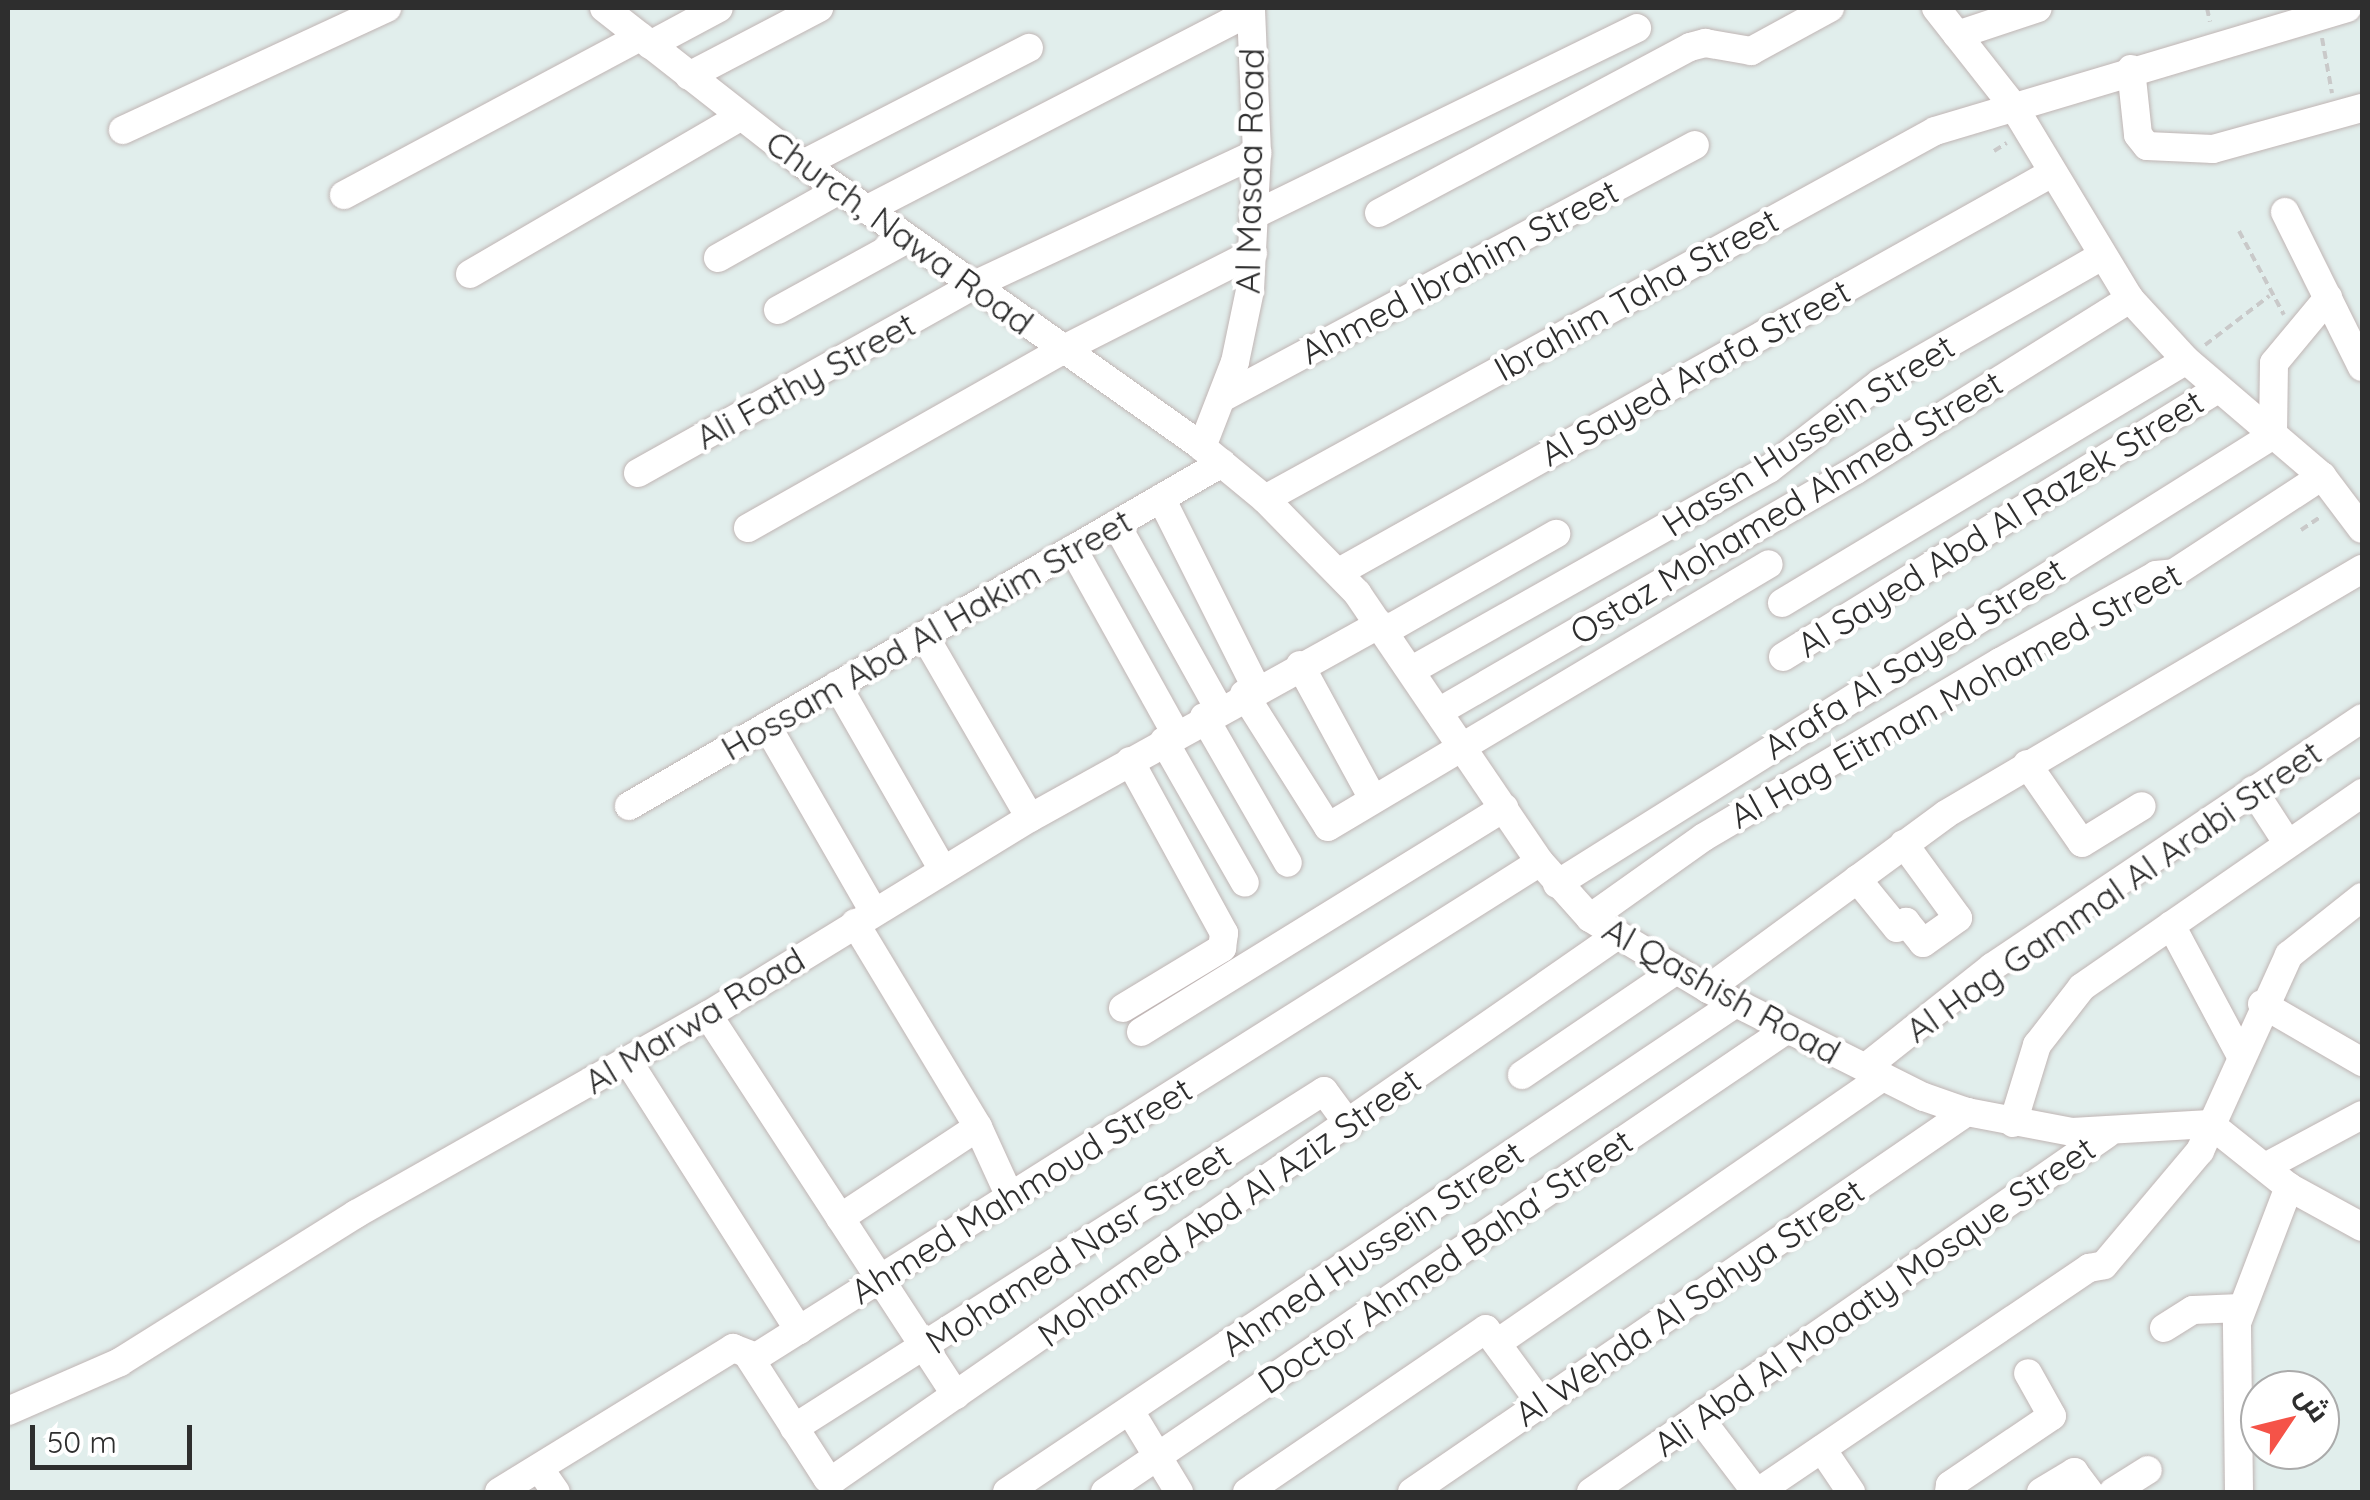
<!DOCTYPE html>
<html>
<head>
<meta charset="utf-8">
<style>
	body { margin:0 }
	#map { position:relative; width:2370px; height:1500px; overflow:hidden; background:#e1eeec; font-family:Quicksand,Cairo,sans-serif }
	div>[style] { position:absolute }
	.path>* { height:4px; margin-top:-2px; transform-origin:0; background:repeating-linear-gradient(90deg,#c9c9c9 0 8px,transparent 0 13px) }
	.roads { filter:drop-shadow(0 0 2px #c0b5b4) drop-shadow(0 0 2px #c0b5b4) }
	.minor>* { height:28px; margin:-14px; padding:0 14px; transform-origin:14px; border-radius:14px; background:#fff }
	span { translate:-50% -50%; white-space:nowrap; text-align:center; line-height:1.15; -webkit-text-stroke:9px #fff; paint-order:stroke }
	.street-label { font-size:35px; color:#2e2e2e }
	.frame { position:absolute; inset:0; border:10px solid #2e2e2e; pointer-events:none }
	.north { position:absolute; left:2240px; top:1370px; width:100px; height:100px; box-sizing:border-box; background:#fff; border:2px solid #ababab; border-radius:50%; rotate:55deg; font-size:28px; font-weight:700; line-height:40px; text-align:center; color:#2e2e2e }
	.north::after { content:''; display:block; margin:auto; width:35px; height:45px; background:#f55348; clip-path:polygon(50% 0,100% 100%,50% 72%,0 100%) }
	.scale { position:absolute; left:30px; top:1425px; width:162px; height:45px; box-sizing:border-box; border:5px solid #2e2e2e; border-top:0; padding-left:12px; font-size:30px; line-height:35px; white-space:nowrap; color:#2e2e2e; -webkit-text-stroke:8px #fff; paint-order:stroke }
</style>
</head>
<body>
<div id="map">
	<div class="path">
		<div style="left:2207px;top:8px;width:14px;rotate:78deg"></div>
		<div style="left:2322px;top:38px;width:56px;rotate:79.7deg"></div>
		<div style="left:1994px;top:151px;width:15px;rotate:-32deg"></div>
		<div style="left:2239px;top:231px;width:95px;rotate:61.8deg"></div>
		<div style="left:2205px;top:345px;width:81px;rotate:-37.4deg"></div>
		<div style="left:2301px;top:530px;width:25px;rotate:-34deg"></div>
	</div>
	<div class="roads">
		<div class="minor">
			<div style="left:604px;top:8px;width:253px;rotate:38.1deg"></div>
			<div style="left:803px;top:164px;width:489px;rotate:35.3deg"></div>
			<div style="left:1202px;top:447px;width:82px;rotate:39.5deg"></div>
			<div style="left:1265px;top:499px;width:132px;rotate:45.6deg"></div>
			<div style="left:1357px;top:593px;width:325px;rotate:55.8deg"></div>
			<div style="left:1540px;top:862px;width:75px;rotate:48.2deg"></div>
			<div style="left:1590px;top:918px;width:138px;rotate:31deg"></div>
			<div style="left:1708px;top:989px;width:241px;rotate:26.6deg"></div>
			<div style="left:1924px;top:1097px;width:46px;rotate:19.2deg"></div>
			<div style="left:1967px;top:1112px;width:107px;rotate:10.8deg"></div>
			<div style="left:2072px;top:1132px;width:138px;rotate:-3.3deg"></div>
			<div style="left:2210px;top:1124px;width:101px;rotate:38.6deg"></div>
			<div style="left:2289px;top:1187px;width:83px;rotate:28.7deg"></div>
			<div style="left:1936px;top:8px;width:126px;rotate:51.8deg"></div>
			<div style="left:2014px;top:107px;width:224px;rotate:58.9deg"></div>
			<div style="left:2130px;top:299px;width:83px;rotate:47.4deg"></div>
			<div style="left:2186px;top:360px;width:179px;rotate:40.5deg"></div>
			<div style="left:2322px;top:476px;width:66px;rotate:53deg"></div>
			<div style="left:1957px;top:35px;width:85px;rotate:-18.4deg"></div>
			<div style="left:650px;top:45px;width:78px;rotate:-28.2deg"></div>
			<div style="left:2131px;top:69px;width:66px;rotate:83.9deg"></div>
			<div style="left:2138px;top:135px;width:14px;rotate:51deg"></div>
			<div style="left:2147px;top:146px;width:66px;rotate:2.6deg"></div>
			<div style="left:2213px;top:149px;width:155px;rotate:-15.4deg"></div>
			<div style="left:689px;top:76px;width:147px;rotate:-27.6deg"></div>
			<div style="left:123px;top:130px;width:291px;rotate:-24.8deg"></div>
			<div style="left:803px;top:164px;width:254px;rotate:-27.2deg"></div>
			<div style="left:344px;top:195px;width:336px;rotate:-28.1deg"></div>
			<div style="left:866px;top:210px;width:433px;rotate:-27.3deg"></div>
			<div style="left:2285px;top:212px;width:173px;rotate:63.6deg"></div>
			<div style="left:1379px;top:213px;width:353px;rotate:-28.1deg"></div>
			<div style="left:1690px;top:47px;width:16px;rotate:-15deg"></div>
			<div style="left:1705px;top:43px;width:47px;rotate:9.9deg"></div>
			<div style="left:1751px;top:51px;width:90px;rotate:-28.6deg"></div>
			<div style="left:1256px;top:214px;width:424px;rotate:-26deg"></div>
			<div style="left:718px;top:258px;width:139px;rotate:-29.3deg"></div>
			<div style="left:470px;top:274px;width:312px;rotate:-30.2deg"></div>
			<div style="left:778px;top:310px;width:147px;rotate:-28.8deg"></div>
			<div style="left:1224px;top:397px;width:534px;rotate:-28.15deg"></div>
			<div style="left:1202px;top:447px;width:91px;rotate:-68.8deg"></div>
			<div style="left:1235px;top:362px;width:74px;rotate:-78.2deg"></div>
			<div style="left:1250px;top:290px;width:137px;rotate:-87.1deg"></div>
			<div style="left:1257px;top:153px;width:145px;rotate:-92.4deg"></div>
			<div style="left:638px;top:473px;width:383px;rotate:-29.2deg"></div>
			<div style="left:972px;top:286px;width:315px;rotate:-25deg"></div>
			<div style="left:1161px;top:498px;width:212px;rotate:63.4deg"></div>
			<div style="left:1265px;top:499px;width:764px;rotate:-28.78deg"></div>
			<div style="left:1935px;top:131px;width:430px;rotate:-16.6deg"></div>
			<div style="left:1116px;top:524px;width:212px;rotate:60.9deg"></div>
			<div style="left:748px;top:528px;width:363px;rotate:-29.5deg"></div>
			<div style="left:1064px;top:349px;width:212px;rotate:-26.9deg"></div>
			<div style="left:1073px;top:549px;width:212px;rotate:60.9deg"></div>
			<div style="left:1339px;top:572px;width:817px;rotate:-29.23deg"></div>
			<div style="left:1782px;top:603px;width:471px;rotate:-31deg"></div>
			<div style="left:1385px;top:631px;width:197px;rotate:-29.6deg"></div>
			<div style="left:924px;top:635px;width:211px;rotate:59.9deg"></div>
			<div style="left:1783px;top:657px;width:511px;rotate:-31.64deg"></div>
			<div style="left:1300px;top:665px;width:153px;rotate:61.4deg"></div>
			<div style="left:1412px;top:670px;width:410px;rotate:-29.4deg"></div>
			<div style="left:1769px;top:469px;width:140px;rotate:-37.8deg"></div>
			<div style="left:1880px;top:383px;width:254px;rotate:-29.8deg"></div>
			<div style="left:837px;top:685px;width:213px;rotate:60.2deg"></div>
			<div style="left:1244px;top:694px;width:157px;rotate:57.7deg"></div>
			<div style="left:1328px;top:827px;width:513px;rotate:-30.81deg"></div>
			<div style="left:1440px;top:711px;width:481px;rotate:-30.1deg"></div>
			<div style="left:1856px;top:470px;width:323px;rotate:-32deg"></div>
			<div style="left:1204px;top:717px;width:168px;rotate:60.1deg"></div>
			<div style="left:767px;top:726px;width:215px;rotate:60.1deg"></div>
			<div style="left:1164px;top:741px;width:163px;rotate:60.3deg"></div>
			<div style="left:2027px;top:764px;width:96px;rotate:55.2deg"></div>
			<div style="left:2082px;top:843px;width:70px;rotate:-31.7deg"></div>
			<div style="left:2253px;top:790px;width:64px;rotate:57.1deg"></div>
			<div style="left:629px;top:806px;width:685px;rotate:-30.05deg"></div>
			<div style="left:1857px;top:879px;width:63px;rotate:50.8deg"></div>
			<div style="left:1897px;top:928px;width:11px;rotate:-34deg"></div>
			<div style="left:1906px;top:922px;width:27px;rotate:51deg"></div>
			<div style="left:1923px;top:943px;width:43px;rotate:-35.5deg"></div>
			<div style="left:1958px;top:918px;width:92px;rotate:-126.1deg"></div>
			<div style="left:1557px;top:884px;width:845px;rotate:-32.09deg"></div>
			<div style="left:2273px;top:435px;width:72px;rotate:-89.2deg"></div>
			<div style="left:2274px;top:363px;width:85px;rotate:-50.3deg"></div>
			<div style="left:1590px;top:918px;width:140px;rotate:-35.4deg"></div>
			<div style="left:1704px;top:837px;width:344px;rotate:-30.6deg"></div>
			<div style="left:2000px;top:662px;width:179px;rotate:-29.1deg"></div>
			<div style="left:2156px;top:575px;width:18px;rotate:-6deg"></div>
			<div style="left:2174px;top:573px;width:177px;rotate:-33.2deg"></div>
			<div style="left:855px;top:923px;width:238px;rotate:58.9deg"></div>
			<div style="left:978px;top:1127px;width:77px;rotate:65.4deg"></div>
			<div style="left:2171px;top:925px;width:149px;rotate:61.9deg"></div>
			<div style="left:1708px;top:989px;width:295px;rotate:-36.3deg"></div>
			<div style="left:1946px;top:814px;width:483px;rotate:-30.5deg"></div>
			<div style="left:2262px;top:1004px;width:116px;rotate:30.1deg"></div>
			<div style="left:1123px;top:1008px;width:116px;rotate:-31.2deg"></div>
			<div style="left:1222px;top:948px;width:15px;rotate:-82deg"></div>
			<div style="left:1224px;top:933px;width:196px;rotate:-118.7deg"></div>
			<div style="left:708px;top:1015px;width:454px;rotate:56.9deg"></div>
			<div style="left:1141px;top:1032px;width:427px;rotate:-31.7deg"></div>
			<div style="left:628px;top:1061px;width:319px;rotate:57.6deg"></div>
			<div style="left:1866px;top:1067px;width:161px;rotate:-38.4deg"></div>
			<div style="left:1992px;top:967px;width:446px;rotate:-33.9deg"></div>
			<div style="left:1522px;top:1075px;width:185px;rotate:-34.2deg"></div>
			<div style="left:2013px;top:1123px;width:82px;rotate:-72.9deg"></div>
			<div style="left:2037px;top:1045px;width:73px;rotate:-52.2deg"></div>
			<div style="left:2082px;top:987px;width:341px;rotate:-34.7deg"></div>
			<div style="left:2265px;top:1167px;width:110px;rotate:-28.2deg"></div>
			<div style="left:840px;top:1218px;width:165px;rotate:-33.4deg"></div>
			<div style="left:2164px;top:1328px;width:34px;rotate:-32deg"></div>
			<div style="left:2193px;top:1310px;width:48px;rotate:-2.4deg"></div>
			<div style="left:1500px;top:1341px;width:465px;rotate:-34.6deg"></div>
			<div style="left:749px;top:1357px;width:144px;rotate:57.2deg"></div>
			<div style="left:827px;top:1478px;width:7px;rotate:8deg"></div>
			<div style="left:834px;top:1479px;width:954px;rotate:-34.76deg"></div>
			<div style="left:8px;top:1411px;width:122px;rotate:-23.6deg"></div>
			<div style="left:120px;top:1362px;width:279px;rotate:-32.1deg"></div>
			<div style="left:356px;top:1214px;width:404px;rotate:-29.5deg"></div>
			<div style="left:708px;top:1015px;width:377px;rotate:-31.5deg"></div>
			<div style="left:1030px;top:818px;width:400px;rotate:-29deg"></div>
			<div style="left:1130px;top:1411px;width:95px;rotate:58.8deg"></div>
			<div style="left:1699px;top:1417px;width:94px;rotate:52.8deg"></div>
			<div style="left:794px;top:1428px;width:628px;rotate:-32.45deg"></div>
			<div style="left:1324px;top:1091px;width:42px;rotate:53.7deg"></div>
			<div style="left:1822px;top:1449px;width:52px;rotate:56deg"></div>
			<div style="left:539px;top:1468px;width:29px;rotate:55deg"></div>
			<div style="left:499px;top:1492px;width:275px;rotate:-31.6deg"></div>
			<div style="left:733px;top:1348px;width:25px;rotate:21deg"></div>
			<div style="left:756px;top:1357px;width:927px;rotate:-32.27deg"></div>
			<div style="left:1007px;top:1492px;width:878px;rotate:-33.85deg"></div>
			<div style="left:1105px;top:1492px;width:823px;rotate:-34.15deg"></div>
			<div style="left:1247px;top:1492px;width:289px;rotate:-34.3deg"></div>
			<div style="left:1486px;top:1329px;width:93px;rotate:53.7deg"></div>
			<div style="left:1412px;top:1492px;width:673px;rotate:-34.4deg"></div>
			<div style="left:1591px;top:1492px;width:628px;rotate:-34.75deg"></div>
			<div style="left:1758px;top:1492px;width:400px;rotate:-34.1deg"></div>
			<div style="left:2089px;top:1268px;width:15px;rotate:-11deg"></div>
			<div style="left:2104px;top:1265px;width:149px;rotate:-49.9deg"></div>
			<div style="left:2200px;top:1151px;width:215px;rotate:-65.6deg"></div>
			<div style="left:2289px;top:955px;width:93px;rotate:-38.5deg"></div>
			<div style="left:1949px;top:1492px;width:7px;rotate:-82deg"></div>
			<div style="left:1950px;top:1485px;width:123px;rotate:-34.1deg"></div>
			<div style="left:2052px;top:1416px;width:49px;rotate:-119.2deg"></div>
			<div style="left:2041px;top:1492px;width:39px;rotate:-31deg"></div>
			<div style="left:2074px;top:1472px;width:25px;rotate:53deg"></div>
			<div style="left:2113px;top:1492px;width:41px;rotate:-32.2deg"></div>
			<div style="left:2239px;top:1492px;width:169px;rotate:-90.7deg"></div>
			<div style="left:2237px;top:1323px;width:146px;rotate:-69.1deg"></div>
		</div>
	</div>
	<div class="street-label">
		<span style="left:1249px;top:171px;rotate:-89deg">Al Masaa Road</span>
		<span style="left:900px;top:232px;rotate:36deg">Church, Nawa Road</span>
		<span style="left:1459px;top:271px;rotate:-28deg">Ahmed Ibrahim Street</span>
		<span style="left:1636px;top:294px;rotate:-29deg">Ibrahim Taha Street</span>
		<span style="left:1695px;top:372px;rotate:-29deg">Al Sayed Arafa Street</span>
		<span style="left:805px;top:380px;rotate:-29deg">Ali Fathy Street</span>
		<span style="left:1808px;top:435px;rotate:-33deg">Hassn Hussein Street</span>
		<span style="left:1786px;top:507px;rotate:-31deg">Ostaz Mohamed Ahmed Street</span>
		<span style="left:2000px;top:523px;rotate:-32deg">Al Sayed Abd Al Razek Street</span>
		<span style="left:926px;top:634px;rotate:-30deg">Hossam Abd Al Hakim Street</span>
		<span style="left:1914px;top:658px;rotate:-32deg">Arafa Al Sayed Street</span>
		<span style="left:1955px;top:695px;rotate:-29deg">Al Hag Eitman Mohamed Street</span>
		<span style="left:2113px;top:891px;rotate:-35deg">Al Hag Gammal Al Arabi Street</span>
		<span style="left:1722px;top:990px;rotate:29deg">Al Qashish Road</span>
		<span style="left:694px;top:1020px;rotate:-31deg">Al Marwa Road</span>
		<span style="left:1021px;top:1190px;rotate:-32deg">Ahmed Mahmoud Street</span>
		<span style="left:1229px;top:1207px;rotate:-35deg">Mohamed Abd Al Aziz Street</span>
		<span style="left:1078px;top:1248px;rotate:-33deg">Mohamed Nasr Street</span>
		<span style="left:1372px;top:1248px;rotate:-34deg">Ahmed Hussein Street</span>
		<span style="left:1445px;top:1261px;rotate:-34deg">Doctor Ahmed Baha' Street</span>
		<span style="left:1874px;top:1296px;rotate:-35deg">Ali Abd Al Moaaty Mosque Street</span>
		<span style="left:1689px;top:1302px;rotate:-34deg">Al Wehda Al Sahya Street</span>
	</div>
	<div class="frame"></div>
	<div class="north">ش</div>
	<div class="scale">50 m</div>
</div>
</body>
</html>
